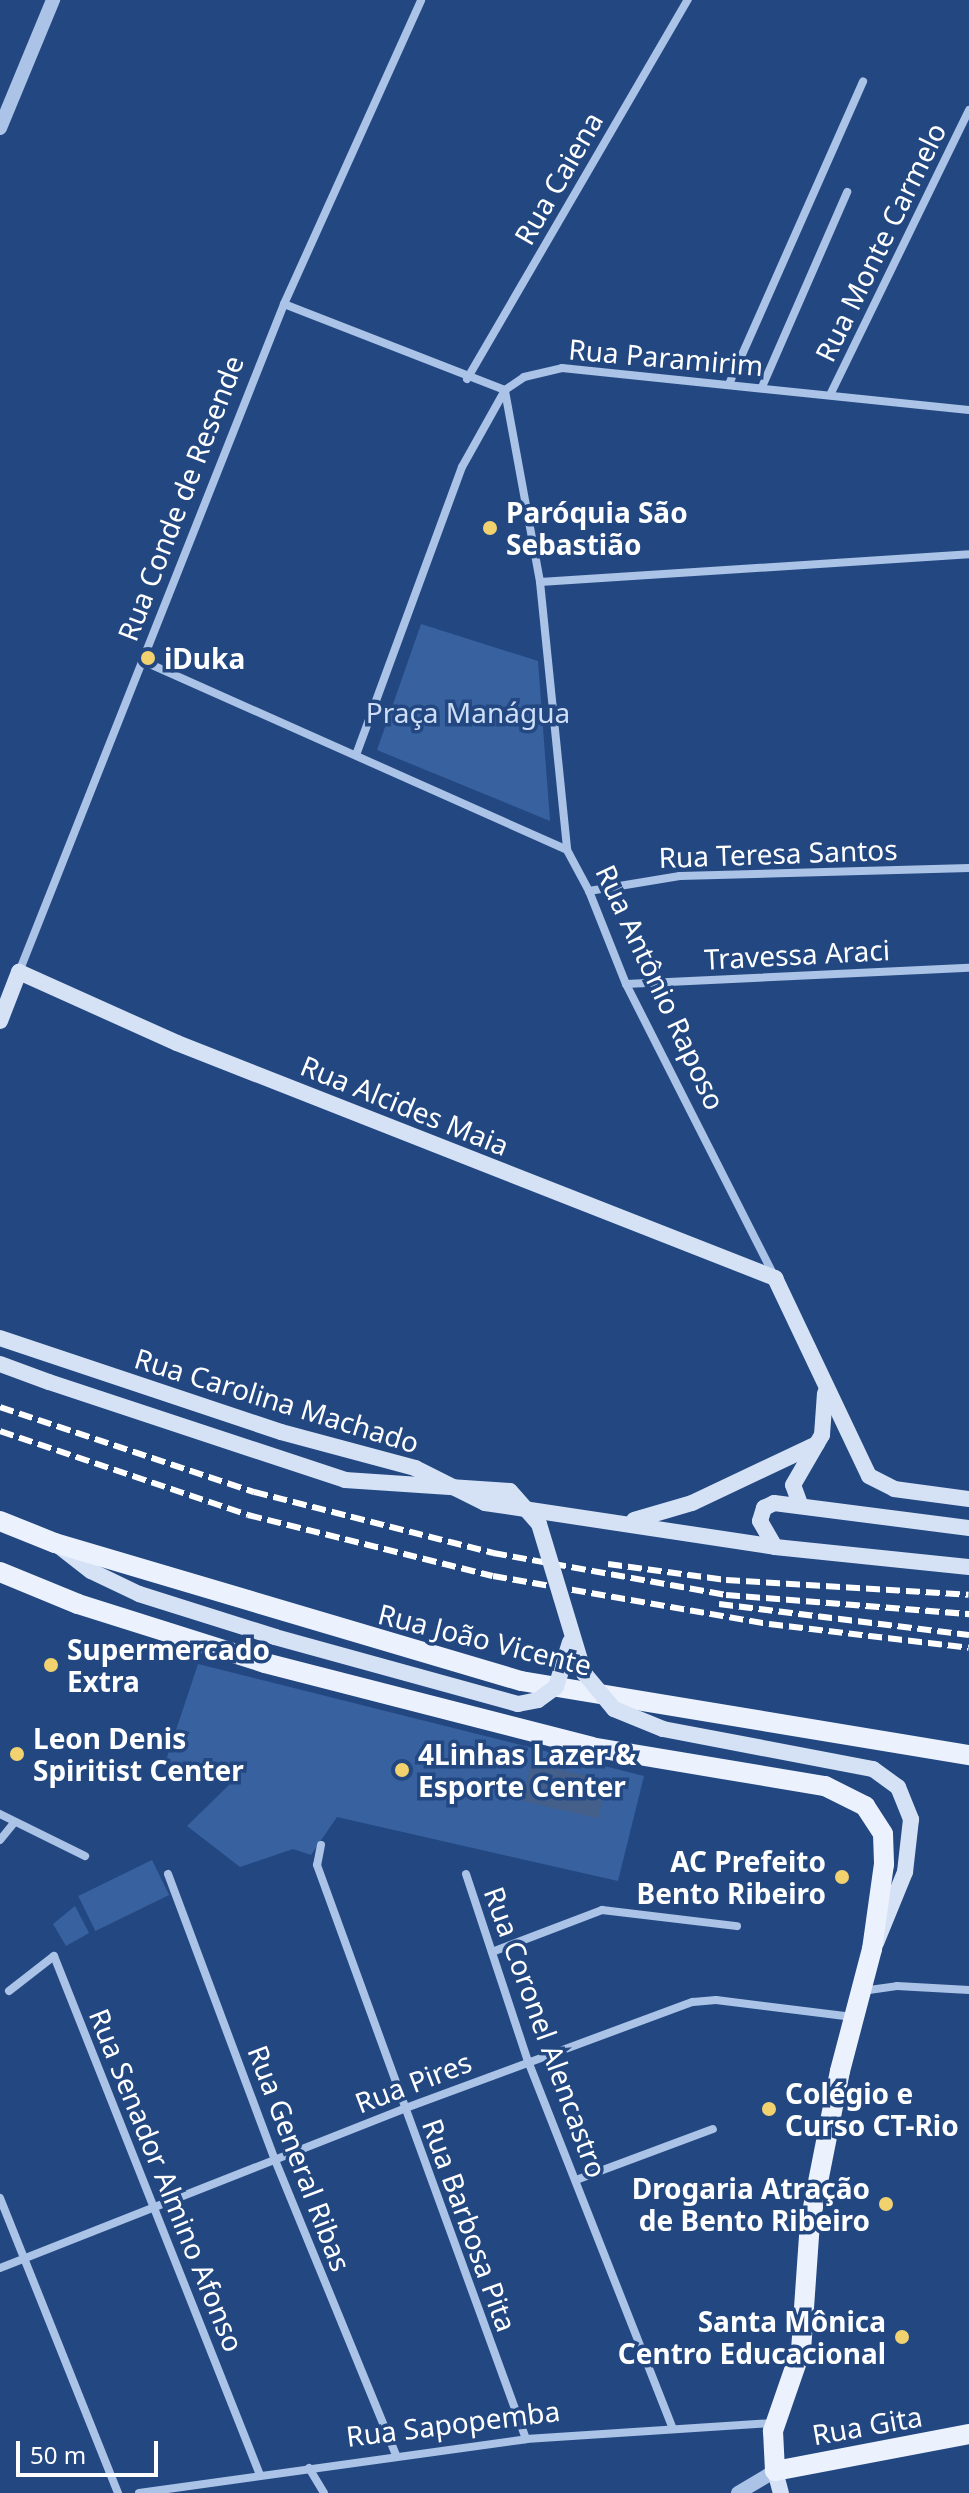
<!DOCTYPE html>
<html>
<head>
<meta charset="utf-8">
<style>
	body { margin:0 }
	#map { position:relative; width:969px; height:2493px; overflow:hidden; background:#234881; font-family:"Noto Sans",sans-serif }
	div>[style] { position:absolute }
	.green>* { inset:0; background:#38619f; transform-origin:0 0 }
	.water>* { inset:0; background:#445f89; transform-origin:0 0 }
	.minor>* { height:8px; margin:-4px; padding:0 4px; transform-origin:4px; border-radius:4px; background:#aac3e7 }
	.tertiary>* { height:14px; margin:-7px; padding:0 7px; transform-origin:7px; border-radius:7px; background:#aac3e7 }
	.secondary>* { height:16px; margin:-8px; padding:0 8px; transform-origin:8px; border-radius:8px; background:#d5e2f6 }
	.primary>* { height:20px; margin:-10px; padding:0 10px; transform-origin:10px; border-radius:10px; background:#ecf2fd }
	.rail>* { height:6px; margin-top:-3px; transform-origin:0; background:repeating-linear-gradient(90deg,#fff 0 14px,transparent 0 20px) }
	.secondary-bridge>* { height:16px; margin:-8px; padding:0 8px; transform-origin:8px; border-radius:8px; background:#d5e2f6 }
	.dots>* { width:22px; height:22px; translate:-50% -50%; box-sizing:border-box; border:4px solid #234881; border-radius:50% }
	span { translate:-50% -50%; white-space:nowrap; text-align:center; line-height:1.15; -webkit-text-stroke:7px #234881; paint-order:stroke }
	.street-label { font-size:28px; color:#fff }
	.poi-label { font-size:28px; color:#fff; font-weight:700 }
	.left { translate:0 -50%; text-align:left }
	.right { translate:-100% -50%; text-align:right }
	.park-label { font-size:28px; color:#cedef6 }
	.scale { position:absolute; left:16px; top:2441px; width:142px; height:36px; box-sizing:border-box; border:4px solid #fff; border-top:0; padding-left:10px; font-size:24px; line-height:28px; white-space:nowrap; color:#fff; -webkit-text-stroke:6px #234881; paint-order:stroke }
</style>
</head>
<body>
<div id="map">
	<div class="green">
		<div style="clip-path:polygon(421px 624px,538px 661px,550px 821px,377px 750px)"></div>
		<div style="clip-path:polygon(198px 1664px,644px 1776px,618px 1881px,337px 1817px,311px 1855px,293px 1849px,240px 1867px,187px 1826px,230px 1784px,165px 1763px)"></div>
		<div style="left:152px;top:1860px;width:39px;height:82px;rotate:64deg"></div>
		<div style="clip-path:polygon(75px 1906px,89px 1933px,66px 1946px,53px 1924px)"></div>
	</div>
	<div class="water">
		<div style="left:531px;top:1763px;width:78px;height:39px;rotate:13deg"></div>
	</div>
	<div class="minor">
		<div style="left:284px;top:304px;width:237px;rotate:21.3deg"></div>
		<div style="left:467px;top:379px;width:439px;rotate:-59.8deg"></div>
		<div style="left:729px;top:384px;width:331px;rotate:-66.1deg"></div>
		<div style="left:762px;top:387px;width:213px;rotate:-66.4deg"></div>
		<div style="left:505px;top:391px;width:194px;rotate:79.6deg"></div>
		<div style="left:540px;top:582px;width:269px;rotate:84.2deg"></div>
		<div style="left:831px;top:393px;width:315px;rotate:-64deg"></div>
		<div style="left:540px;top:582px;width:430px;rotate:-3.7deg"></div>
		<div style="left:143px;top:661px;width:464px;rotate:24deg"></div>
		<div style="left:567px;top:850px;width:47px;rotate:61.8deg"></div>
		<div style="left:589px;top:891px;width:100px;rotate:68.3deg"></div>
		<div style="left:626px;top:984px;width:325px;rotate:63.1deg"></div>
		<div style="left:356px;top:755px;width:307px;rotate:-69.8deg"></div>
		<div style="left:462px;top:467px;width:88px;rotate:-60.8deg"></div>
		<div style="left:505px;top:390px;width:23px;rotate:-34deg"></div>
		<div style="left:524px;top:377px;width:39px;rotate:-13deg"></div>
		<div style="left:562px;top:368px;width:409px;rotate:5.9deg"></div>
		<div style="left:589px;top:891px;width:92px;rotate:-9.4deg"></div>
		<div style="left:680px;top:876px;width:289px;rotate:-1.6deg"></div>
		<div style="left:19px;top:972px;width:719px;rotate:-68.36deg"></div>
		<div style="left:284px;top:304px;width:333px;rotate:-65.7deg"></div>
		<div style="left:626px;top:984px;width:343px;rotate:-2.7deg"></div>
		<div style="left:0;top:1814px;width:95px;rotate:26.3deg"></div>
		<div style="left:0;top:1840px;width:22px;rotate:-51deg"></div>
		<div style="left:321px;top:1845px;width:20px;rotate:101deg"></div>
		<div style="left:317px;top:1865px;width:611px;rotate:69.99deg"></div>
		<div style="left:168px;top:1874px;width:305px;rotate:69.5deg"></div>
		<div style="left:275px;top:2160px;width:319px;rotate:67.7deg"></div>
		<div style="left:466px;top:1874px;width:197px;rotate:71.7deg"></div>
		<div style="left:528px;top:2061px;width:393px;rotate:68.5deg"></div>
		<div style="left:492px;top:1952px;width:118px;rotate:-20.9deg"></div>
		<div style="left:602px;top:1910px;width:136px;rotate:6.8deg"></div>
		<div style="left:9px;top:1991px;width:57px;rotate:-37.9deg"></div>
		<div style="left:54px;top:1956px;width:558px;rotate:68.35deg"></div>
		<div style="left:862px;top:1991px;width:35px;rotate:-8deg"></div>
		<div style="left:897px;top:1986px;width:72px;rotate:3.2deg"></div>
		<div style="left:576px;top:2180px;width:146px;rotate:-20.4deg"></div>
		<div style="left:0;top:2198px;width:318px;rotate:68.2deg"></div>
		<div style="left:0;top:2268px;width:433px;rotate:-21.5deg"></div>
		<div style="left:403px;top:2109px;width:309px;rotate:-20.3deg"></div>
		<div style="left:693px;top:2002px;width:23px;rotate:-5deg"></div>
		<div style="left:716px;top:2000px;width:138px;rotate:7.1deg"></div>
		<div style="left:309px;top:2468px;width:29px;rotate:59deg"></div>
		<div style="left:139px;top:2493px;width:391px;rotate:-7.9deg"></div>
		<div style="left:526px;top:2439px;width:249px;rotate:-3.7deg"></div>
	</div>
	<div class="tertiary">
		<div style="left:0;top:128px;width:139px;rotate:-67.5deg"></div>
		<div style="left:738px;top:2493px;width:43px;rotate:-30.7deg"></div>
	</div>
	<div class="secondary">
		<div style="left:0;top:1021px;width:53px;rotate:-68.8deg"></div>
		<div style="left:19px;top:972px;width:173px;rotate:24.2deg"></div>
		<div style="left:177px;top:1043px;width:643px;rotate:21.45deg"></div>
		<div style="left:775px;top:1278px;width:219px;rotate:64.6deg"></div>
		<div style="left:869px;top:1476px;width:28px;rotate:27deg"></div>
		<div style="left:894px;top:1489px;width:76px;rotate:7.6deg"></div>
		<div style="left:0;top:1338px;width:296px;rotate:18.5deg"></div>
		<div style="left:281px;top:1432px;width:139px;rotate:15deg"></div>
		<div style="left:415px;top:1468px;width:78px;rotate:26.6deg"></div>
		<div style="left:485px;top:1503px;width:293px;rotate:8.6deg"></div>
		<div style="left:775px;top:1547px;width:195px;rotate:5.9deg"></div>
		<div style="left:0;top:1364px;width:52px;rotate:20.2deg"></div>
		<div style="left:800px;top:1504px;width:20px;rotate:-110deg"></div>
		<div style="left:793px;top:1485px;width:58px;rotate:-59.9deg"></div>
		<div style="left:822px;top:1435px;width:42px;rotate:-85.9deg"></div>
		<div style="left:634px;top:1520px;width:60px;rotate:-16.3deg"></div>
		<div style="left:692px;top:1503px;width:138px;rotate:-25.3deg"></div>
		<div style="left:60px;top:1547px;width:39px;rotate:38deg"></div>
		<div style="left:91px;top:1571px;width:53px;rotate:25.6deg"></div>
		<div style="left:139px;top:1594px;width:143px;rotate:17.5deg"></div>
		<div style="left:775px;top:1547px;width:30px;rotate:-120deg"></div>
		<div style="left:760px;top:1521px;width:14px;rotate:-73deg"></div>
		<div style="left:764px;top:1508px;width:11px;rotate:-27deg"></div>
		<div style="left:774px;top:1503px;width:197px;rotate:7.3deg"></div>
		<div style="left:876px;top:1943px;width:77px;rotate:-67.8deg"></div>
		<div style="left:905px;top:1872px;width:53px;rotate:-83.5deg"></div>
		<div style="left:775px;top:2471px;width:23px;rotate:75deg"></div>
	</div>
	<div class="primary">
		<div style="left:0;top:1521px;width:59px;rotate:21.8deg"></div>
		<div style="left:55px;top:1543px;width:486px;rotate:16.5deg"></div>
		<div style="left:521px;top:1681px;width:454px;rotate:9.4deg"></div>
		<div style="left:0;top:1572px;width:84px;rotate:22.3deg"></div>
		<div style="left:78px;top:1604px;width:196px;rotate:17.5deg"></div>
		<div style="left:265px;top:1663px;width:337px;rotate:14.4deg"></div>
		<div style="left:591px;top:1747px;width:237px;rotate:9.5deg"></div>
		<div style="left:825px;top:1786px;width:45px;rotate:26.6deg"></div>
		<div style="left:865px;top:1806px;width:33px;rotate:57deg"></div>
		<div style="left:883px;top:1834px;width:30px;rotate:88deg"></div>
		<div style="left:884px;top:1864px;width:86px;rotate:98deg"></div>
		<div style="left:872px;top:1949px;width:126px;rotate:104.7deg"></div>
		<div style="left:840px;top:2071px;width:154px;rotate:101.2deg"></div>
		<div style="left:810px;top:2222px;width:128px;rotate:94deg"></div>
		<div style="left:801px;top:2350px;width:86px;rotate:109.1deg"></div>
		<div style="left:773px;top:2431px;width:40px;rotate:87.1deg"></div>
		<div style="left:775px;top:2471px;width:197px;rotate:-10.8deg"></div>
	</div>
	<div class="rail">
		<div style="left:0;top:1407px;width:268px;rotate:18.5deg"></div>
		<div style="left:254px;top:1492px;width:247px;rotate:14.3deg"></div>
		<div style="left:493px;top:1553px;width:237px;rotate:10.2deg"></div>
		<div style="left:726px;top:1595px;width:244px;rotate:4.5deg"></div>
		<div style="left:0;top:1431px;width:262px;rotate:18.7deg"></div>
		<div style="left:248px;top:1515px;width:252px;rotate:14deg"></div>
		<div style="left:493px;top:1576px;width:280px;rotate:9.9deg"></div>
		<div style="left:769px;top:1624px;width:201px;rotate:6.8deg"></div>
		<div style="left:608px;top:1564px;width:119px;rotate:7.7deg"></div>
		<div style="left:726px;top:1580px;width:243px;rotate:3.5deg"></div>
		<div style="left:719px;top:1604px;width:252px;rotate:7.1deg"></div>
	</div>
	<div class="secondary-bridge">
		<div style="left:49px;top:1382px;width:312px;rotate:18.3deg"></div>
		<div style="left:345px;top:1480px;width:165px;rotate:3.8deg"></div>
		<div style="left:510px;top:1491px;width:44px;rotate:48.7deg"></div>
		<div style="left:539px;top:1524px;width:156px;rotate:73.2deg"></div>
		<div style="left:584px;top:1673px;width:47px;rotate:50.2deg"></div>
		<div style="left:614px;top:1709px;width:53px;rotate:22.2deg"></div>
		<div style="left:663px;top:1729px;width:214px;rotate:10.8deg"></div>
		<div style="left:873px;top:1769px;width:31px;rotate:36deg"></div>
		<div style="left:898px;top:1787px;width:35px;rotate:68deg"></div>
		<div style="left:275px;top:1637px;width:252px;rotate:15.4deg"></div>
		<div style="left:518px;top:1704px;width:20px;rotate:-11deg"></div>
		<div style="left:538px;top:1700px;width:22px;rotate:-36deg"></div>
		<div style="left:556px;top:1687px;width:47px;rotate:-72.7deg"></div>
	</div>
	<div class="dots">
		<div style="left:490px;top:528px;background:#f2d26e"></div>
		<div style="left:148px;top:658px;background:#f2d26e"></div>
		<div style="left:51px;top:1665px;background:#f2d26e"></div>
		<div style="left:17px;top:1754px;background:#f2d26e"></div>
		<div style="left:402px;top:1770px;background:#f2d26e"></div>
		<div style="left:842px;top:1877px;background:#f2d26e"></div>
		<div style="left:769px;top:2109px;background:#f2d26e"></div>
		<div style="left:886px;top:2204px;background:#f2d26e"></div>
		<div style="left:902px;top:2337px;background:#f2d26e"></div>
	</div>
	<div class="street-label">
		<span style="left:558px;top:178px;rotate:-60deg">Rua Caiena</span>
		<span style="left:880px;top:242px;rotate:-64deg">Rua Monte Carmelo</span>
		<span style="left:666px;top:357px;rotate:5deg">Rua Paramirim</span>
		<span style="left:180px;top:498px;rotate:-69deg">Rua Conde de Resende</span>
		<span style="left:778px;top:853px;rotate:-2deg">Rua Teresa Santos</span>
		<span style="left:797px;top:954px;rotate:-3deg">Travessa Araci</span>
		<span style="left:661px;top:987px;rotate:65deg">Rua Antônio Raposo</span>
		<span style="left:405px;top:1105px;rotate:22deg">Rua Alcides Maia</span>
		<span style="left:277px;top:1400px;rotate:17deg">Rua Carolina Machado</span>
		<span style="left:485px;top:1639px;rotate:14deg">Rua João Vicente</span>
		<span style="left:546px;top:2032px;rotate:70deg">Rua Coronel Alencastro</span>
		<span style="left:413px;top:2082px;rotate:-21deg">Rua Pires</span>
		<span style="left:300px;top:2158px;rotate:69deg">Rua General Ribas</span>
		<span style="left:167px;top:2180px;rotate:68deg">Rua Senador Almino Afonso</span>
		<span style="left:470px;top:2225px;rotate:70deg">Rua Barbosa Pita</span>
		<span style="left:453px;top:2423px;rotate:-7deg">Rua Sapopemba</span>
		<span style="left:867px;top:2425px;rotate:-10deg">Rua Gita</span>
	</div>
	<div class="poi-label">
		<span class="left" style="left:506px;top:528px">Paróquia São<br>Sebastião</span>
		<span class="left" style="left:164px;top:658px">iDuka</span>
		<span class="left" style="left:67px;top:1665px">Supermercado<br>Extra</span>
		<span class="left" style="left:33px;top:1754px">Leon Denis<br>Spiritist Center</span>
		<span class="left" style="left:418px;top:1770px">4Linhas Lazer &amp;<br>Esporte Center</span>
		<span class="right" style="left:826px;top:1877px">AC Prefeito<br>Bento Ribeiro</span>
		<span class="left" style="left:785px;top:2109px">Colégio e<br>Curso CT-Rio</span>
		<span class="right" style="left:870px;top:2204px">Drogaria Atração<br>de Bento Ribeiro</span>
		<span class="right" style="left:886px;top:2337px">Santa Mônica<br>Centro Educacional</span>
	</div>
	<div class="park-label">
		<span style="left:468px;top:712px">Praça Manágua</span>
	</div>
	<div class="scale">50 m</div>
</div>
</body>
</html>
